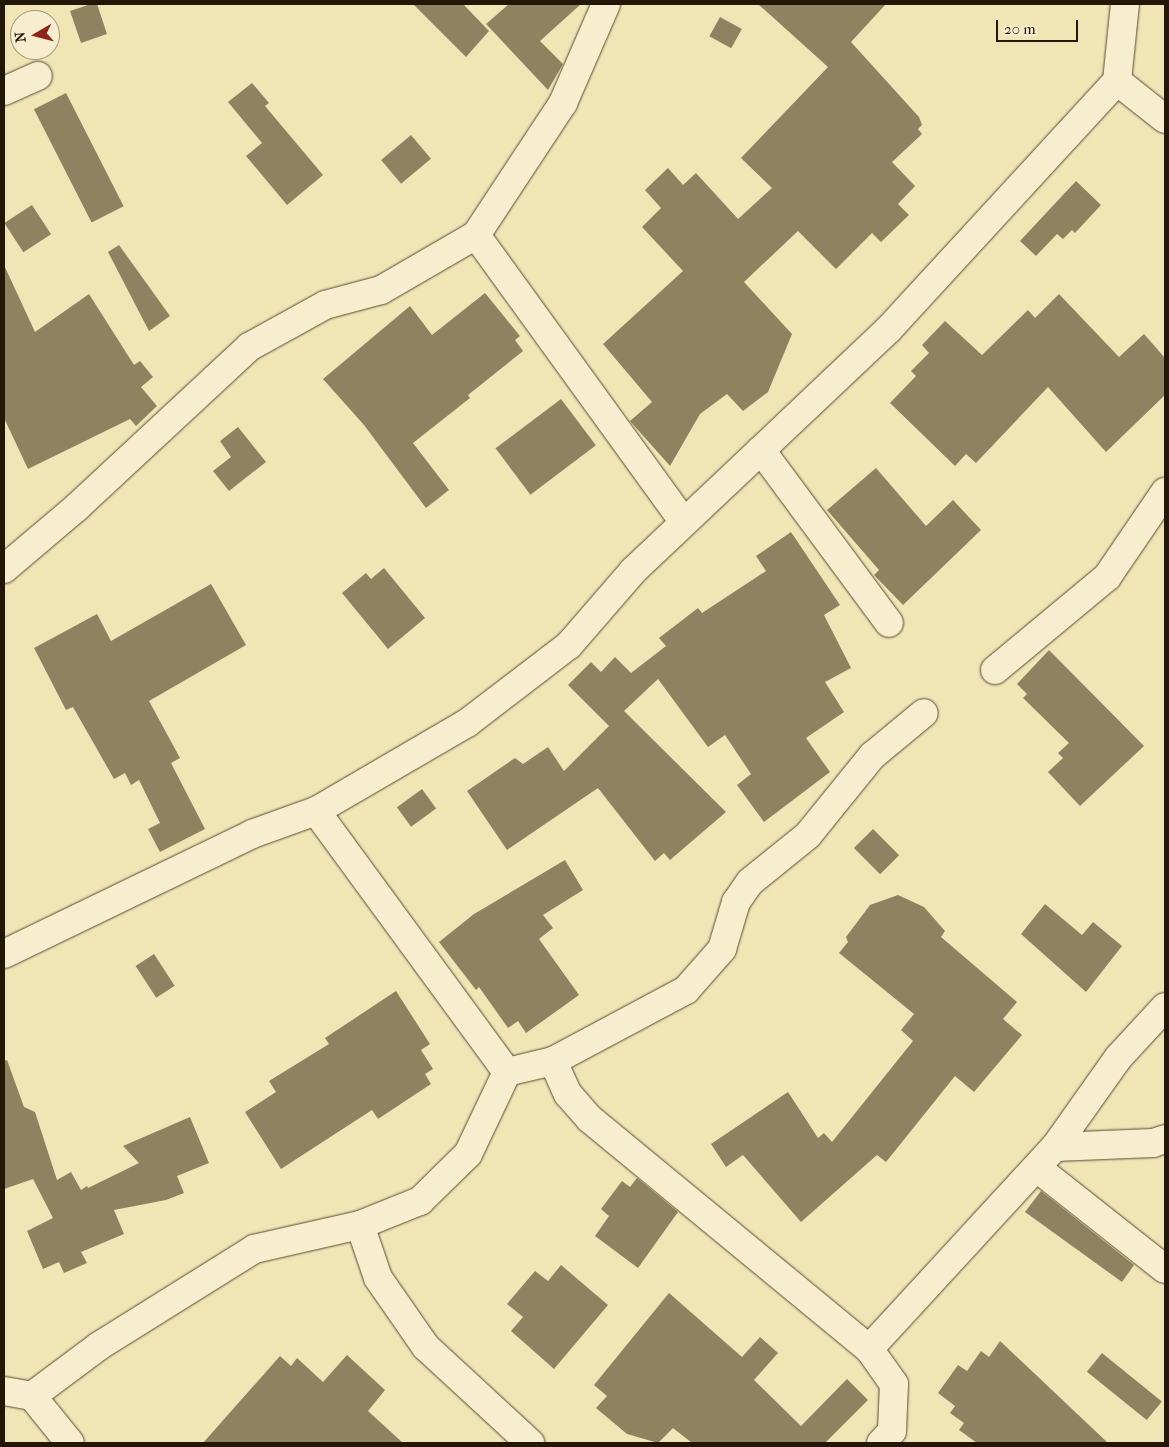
<!DOCTYPE html>
<html>
<head>
<meta charset="utf-8">
<style>
	body { margin:0 }
	#map { position:relative; width:1169px; height:1447px; overflow:hidden; background:#f2e5b5; font-family:"IM FELL French Canon",serif }
	div>[style] { position:absolute }
	.building>* { inset:0; background:#8f8261; transform-origin:0 0 }
	.roads { filter:drop-shadow(0 0 1px #574a32) drop-shadow(0 0 1px #574a32) }
	.minor>* { height:28px; margin:-14px; padding:0 14px; transform-origin:14px; border-radius:14px; background:#f7eecf }
	span { translate:-50% -50%; white-space:nowrap; text-align:center; line-height:1.15; -webkit-text-stroke:5px #f7eecf; paint-order:stroke }
	.frame { position:absolute; inset:0; border:5px solid #231707; pointer-events:none }
	.north { position:absolute; left:10px; top:10px; width:50px; height:50px; box-sizing:border-box; background:#f7eecf; border:1px solid #a2987f; border-radius:50%; rotate:262deg; font-size:14px; font-weight:700; line-height:20px; text-align:center; color:#231707 }
	.north::after { content:''; display:block; margin:auto; width:18px; height:22px; background:#8f2418; clip-path:polygon(50% 0,100% 100%,50% 72%,0 100%) }
	.scale { position:absolute; left:996px; top:20px; width:82px; height:22px; box-sizing:border-box; border:2px solid #231707; border-top:0; padding-left:6px; font-size:15px; line-height:18px; white-space:nowrap; color:#231707; -webkit-text-stroke:4px #f7eecf; paint-order:stroke }
</style>
</head>
<body>
<div id="map">
	<div class="building">
		<div style="clip-path:polygon(91px 4px,97px 4px,107px 34px,81px 43px,70px 11px)"></div>
		<div style="clip-path:polygon(413px 4px,463px 4px,489px 31px,466px 57px)"></div>
		<div style="clip-path:polygon(509px 4px,581px 4px,540px 41px,563px 64px,548px 90px,486px 24px)"></div>
		<div style="clip-path:polygon(758px 4px,886px 4px,851px 42px,919px 117px,922px 125px,918px 129px,922px 134px,892px 162px,915px 186px,898px 204px,909px 215px,881px 242px,872px 233px,836px 269px,798px 231px,744px 282px,792px 334px,768px 392px,743px 411px,727px 394px,700px 414px,670px 466px,630px 421px,652px 402px,603px 344px,683px 271px,642px 227px,661px 208px,645px 190px,668px 168px,683px 185px,696px 173px,738px 219px,772px 188px,741px 158px,828px 67px)"></div>
		<div style="left:720px;top:17px;width:25px;height:22px;rotate:29deg"></div>
		<div style="clip-path:polygon(252px 83px,269px 103px,265px 106px,323px 175px,287px 205px,246px 156px,262px 143px,228px 102px)"></div>
		<div style="left:66px;top:93px;width:127px;height:36px;rotate:63deg"></div>
		<div style="left:411px;top:135px;width:31px;height:39px;rotate:50deg"></div>
		<div style="clip-path:polygon(1076px 181px,1101px 205px,1075px 233px,1072px 230px,1063px 239px,1057px 234px,1036px 256px,1020px 241px)"></div>
		<div style="left:32px;top:205px;width:35px;height:33px;rotate:57deg"></div>
		<div style="clip-path:polygon(119px 245px,170px 316px,149px 331px,108px 252px)"></div>
		<div style="clip-path:polygon(4px 265px,35px 332px,89px 294px,134px 365px,140px 361px,153px 377px,141px 387px,157px 406px,136px 426px,130px 419px,28px 469px,4px 418px)"></div>
		<div style="clip-path:polygon(485px 293px,520px 336px,515px 340px,523px 351px,468px 395px,470px 398px,413px 443px,449px 490px,426px 508px,364px 425px,323px 379px,410px 306px,432px 335px)"></div>
		<div style="clip-path:polygon(1059px 294px,1119px 357px,1144px 334px,1165px 358px,1165px 395px,1106px 452px,1048px 387px,976px 463px,966px 454px,955px 466px,890px 403px,916px 376px,911px 371px,929px 353px,922px 345px,945px 321px,982px 355px,1028px 310px,1035px 318px)"></div>
		<div style="left:561px;top:399px;width:58px;height:82px;rotate:53deg"></div>
		<div style="clip-path:polygon(238px 427px,266px 462px,229px 491px,213px 471px,231px 457px,220px 441px)"></div>
		<div style="clip-path:polygon(876px 468px,926px 526px,953px 500px,981px 530px,903px 605px,874px 575px,879px 570px,827px 510px)"></div>
		<div style="clip-path:polygon(791px 532px,840px 605px,824px 615px,851px 668px,825px 682px,844px 712px,806px 738px,830px 772px,764px 822px,737px 785px,751px 774px,725px 735px,708px 747px,658px 679px,624px 711px,726px 812px,670px 860px,664px 853px,655px 861px,598px 788px,507px 850px,467px 791px,515px 758px,523px 764px,548px 747px,564px 771px,609px 726px,568px 685px,591px 662px,601px 672px,615px 657px,631px 673px,666px 646px,659px 638px,698px 608px,702px 613px,766px 571px,756px 556px)"></div>
		<div style="clip-path:polygon(384px 568px,425px 618px,388px 649px,342px 593px,366px 573px,371px 579px)"></div>
		<div style="clip-path:polygon(211px 584px,246px 645px,149px 701px,180px 758px,171px 763px,205px 829px,160px 852px,148px 829px,160px 823px,139px 780px,131px 785px,125px 773px,114px 779px,73px 707px,66px 710px,34px 648px,97px 614px,111px 641px)"></div>
		<div style="clip-path:polygon(1049px 650px,1144px 746px,1080px 806px,1048px 772px,1063px 758px,1058px 753px,1069px 743px,1023px 698px,1027px 694px,1017px 684px)"></div>
		<div style="left:422px;top:789px;width:24px;height:31px;rotate:54deg"></div>
		<div style="left:873px;top:829px;width:37px;height:27px;rotate:45deg"></div>
		<div style="clip-path:polygon(565px 860px,583px 890px,543px 915px,553px 928px,539px 939px,579px 995px,526px 1033px,518px 1021px,508px 1028px,479px 987px,476px 990px,439px 942px,474px 914px)"></div>
		<div style="clip-path:polygon(898px 895px,924px 907px,945px 931px,941px 937px,1017px 1002px,1003px 1019px,1022px 1035px,974px 1092px,955px 1076px,886px 1162px,877px 1155px,801px 1222px,743px 1155px,726px 1167px,711px 1144px,788px 1092px,818px 1138px,824px 1133px,832px 1142px,913px 1041px,901px 1030px,914px 1014px,839px 953px,848px 942px,846px 937px,870px 905px)"></div>
		<div style="clip-path:polygon(1045px 904px,1082px 935px,1093px 922px,1122px 946px,1086px 992px,1021px 934px)"></div>
		<div style="left:154px;top:954px;width:38px;height:22px;rotate:57deg"></div>
		<div style="clip-path:polygon(396px 991px,430px 1044px,421px 1050px,433px 1069px,425px 1074px,431px 1084px,378px 1119px,372px 1110px,281px 1169px,245px 1112px,276px 1092px,269px 1081px,329px 1044px,325px 1038px)"></div>
		<div style="clip-path:polygon(7px 1060px,24px 1107px,35px 1112px,57px 1180px,71px 1172px,81px 1190px,87px 1186px,88px 1188px,139px 1163px,123px 1146px,190px 1117px,209px 1163px,177px 1176px,184px 1193px,166px 1200px,114px 1210px,124px 1234px,81px 1252px,87px 1263px,64px 1273px,59px 1262px,43px 1269px,27px 1231px,53px 1218px,33px 1179px,4px 1189px,4px 1061px)"></div>
		<div style="clip-path:polygon(637px 1178px,678px 1212px,638px 1268px,595px 1236px,609px 1216px,601px 1209px,622px 1181px,630px 1187px)"></div>
		<div style="clip-path:polygon(1041px 1191px,1134px 1265px,1122px 1282px,1025px 1212px)"></div>
		<div style="clip-path:polygon(561px 1265px,608px 1305px,554px 1369px,511px 1331px,523px 1317px,507px 1304px,535px 1271px,548px 1281px)"></div>
		<div style="clip-path:polygon(669px 1293px,742px 1357px,760px 1337px,778px 1353px,754px 1380px,801px 1426px,847px 1379px,868px 1400px,825px 1443px,692px 1443px,673px 1428px,658px 1443px,627px 1434px,596px 1408px,607px 1396px,594px 1385px)"></div>
		<div style="clip-path:polygon(1000px 1341px,1108px 1443px,977px 1443px,959px 1430px,964px 1423px,950px 1413px,955px 1406px,938px 1393px,958px 1365px,967px 1371px,981px 1351px,989px 1357px)"></div>
		<div style="left:1102px;top:1353px;width:77px;height:24px;rotate:39deg"></div>
		<div style="clip-path:polygon(347px 1355px,385px 1390px,368px 1411px,403px 1443px,203px 1443px,280px 1356px,291px 1366px,297px 1358px,323px 1382px)"></div>
	</div>
	<div class="roads">
		<div class="minor">
			<div style="left:1117px;top:81px;width:77px;rotate:-84.1deg"></div>
			<div style="left:4px;top:91px;width:37px;rotate:-24deg"></div>
			<div style="left:476px;top:235px;width:354px;rotate:54.1deg"></div>
			<div style="left:761px;top:450px;width:215px;rotate:53.5deg"></div>
			<div style="left:4px;top:569px;width:96px;rotate:-40.3deg"></div>
			<div style="left:77px;top:507px;width:235px;rotate:-42.9deg"></div>
			<div style="left:249px;top:347px;width:87px;rotate:-28.9deg"></div>
			<div style="left:325px;top:305px;width:58px;rotate:-15deg"></div>
			<div style="left:381px;top:290px;width:110px;rotate:-30.1deg"></div>
			<div style="left:476px;top:235px;width:158px;rotate:-56.6deg"></div>
			<div style="left:563px;top:103px;width:108px;rotate:-66.5deg"></div>
			<div style="left:995px;top:670px;width:146px;rotate:-39.7deg"></div>
			<div style="left:1107px;top:577px;width:103px;rotate:-55.7deg"></div>
			<div style="left:316px;top:811px;width:323px;rotate:53.8deg"></div>
			<div style="left:4px;top:954px;width:276px;rotate:-25.8deg"></div>
			<div style="left:252px;top:834px;width:68px;rotate:-19.8deg"></div>
			<div style="left:316px;top:811px;width:175px;rotate:-30.2deg"></div>
			<div style="left:467px;top:723px;width:128px;rotate:-37.4deg"></div>
			<div style="left:569px;top:645px;width:98px;rotate:-49.1deg"></div>
			<div style="left:633px;top:571px;width:351px;rotate:-43.4deg"></div>
			<div style="left:888px;top:330px;width:338px;rotate:-47.4deg"></div>
			<div style="left:1117px;top:81px;width:61px;rotate:38.4deg"></div>
			<div style="left:553px;top:1061px;width:36px;rotate:66deg"></div>
			<div style="left:568px;top:1094px;width:33px;rotate:49deg"></div>
			<div style="left:590px;top:1119px;width:362px;rotate:39.5deg"></div>
			<div style="left:507px;top:1072px;width:47px;rotate:-13.4deg"></div>
			<div style="left:553px;top:1061px;width:151px;rotate:-28.1deg"></div>
			<div style="left:686px;top:990px;width:55px;rotate:-48.7deg"></div>
			<div style="left:722px;top:949px;width:49px;rotate:-73.4deg"></div>
			<div style="left:736px;top:902px;width:24px;rotate:-55deg"></div>
			<div style="left:750px;top:882px;width:75px;rotate:-39deg"></div>
			<div style="left:808px;top:835px;width:102px;rotate:-51deg"></div>
			<div style="left:872px;top:756px;width:67px;rotate:-39.6deg"></div>
			<div style="left:1055px;top:1147px;width:98px;rotate:-2.3deg"></div>
			<div style="left:1153px;top:1143px;width:13px;rotate:-18deg"></div>
			<div style="left:1037px;top:1168px;width:163px;rotate:38.3deg"></div>
			<div style="left:360px;top:1225px;width:56px;rotate:71.2deg"></div>
			<div style="left:378px;top:1278px;width:84px;rotate:55.2deg"></div>
			<div style="left:426px;top:1347px;width:142px;rotate:42.7deg"></div>
			<div style="left:4px;top:1391px;width:28px;rotate:10deg"></div>
			<div style="left:32px;top:1396px;width:60px;rotate:51deg"></div>
			<div style="left:32px;top:1396px;width:84px;rotate:-36.7deg"></div>
			<div style="left:99px;top:1346px;width:183px;rotate:-32deg"></div>
			<div style="left:254px;top:1249px;width:109px;rotate:-12.8deg"></div>
			<div style="left:360px;top:1225px;width:65px;rotate:-21.8deg"></div>
			<div style="left:420px;top:1201px;width:67px;rotate:-44.4deg"></div>
			<div style="left:468px;top:1154px;width:91px;rotate:-64.6deg"></div>
			<div style="left:881px;top:1443px;width:16px;rotate:-47deg"></div>
			<div style="left:892px;top:1431px;width:47px;rotate:-87.6deg"></div>
			<div style="left:894px;top:1384px;width:43px;rotate:-125.5deg"></div>
			<div style="left:869px;top:1349px;width:275px;rotate:-47.4deg"></div>
			<div style="left:1055px;top:1147px;width:109px;rotate:-54.7deg"></div>
			<div style="left:1118px;top:1058px;width:69px;rotate:-47.3deg"></div>
		</div>
	</div>
	<div class="frame"></div>
	<div class="north">N</div>
	<div class="scale">20 m</div>
</div>
</body>
</html>
